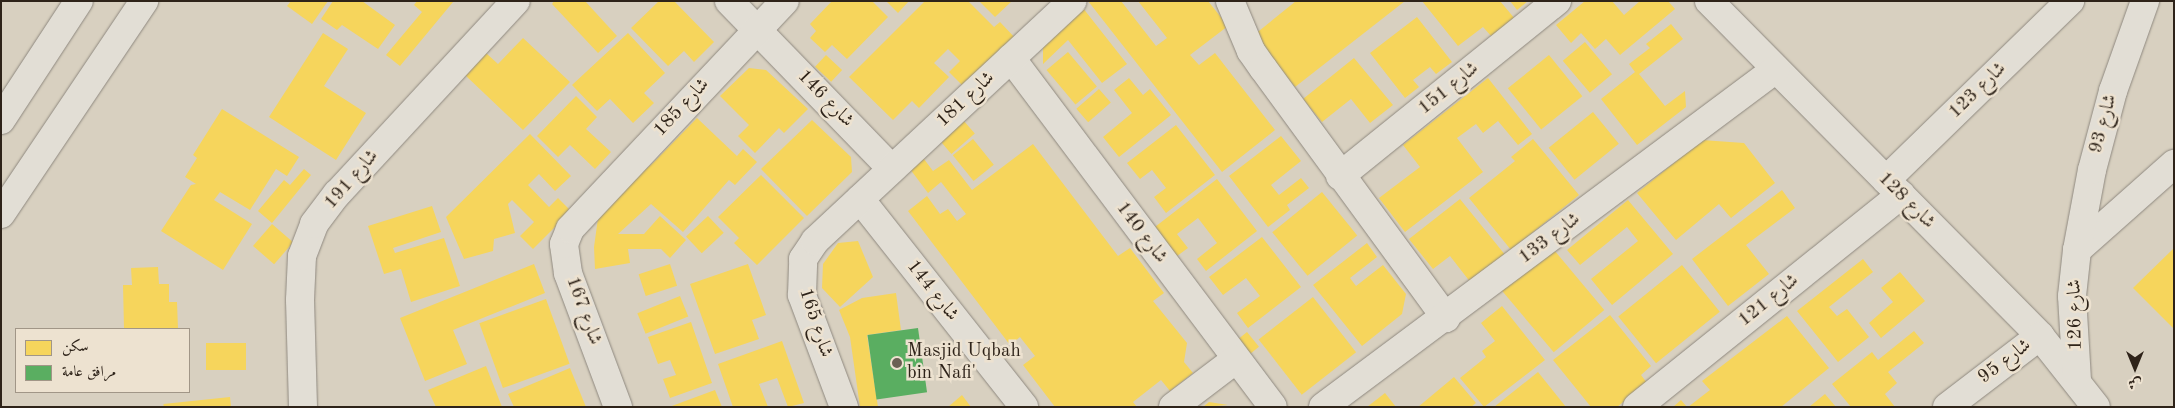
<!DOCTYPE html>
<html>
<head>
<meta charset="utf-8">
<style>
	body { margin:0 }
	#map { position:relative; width:2175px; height:408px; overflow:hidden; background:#d8d0c0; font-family:"Old Standard TT",Amiri,serif }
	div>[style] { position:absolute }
	.homes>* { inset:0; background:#f6d55c; transform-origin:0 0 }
	.public>* { inset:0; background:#5aae61; transform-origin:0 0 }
	.roads { filter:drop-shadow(0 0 1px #8e887f) drop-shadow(0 0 1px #8e887f) }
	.minor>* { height:28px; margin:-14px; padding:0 14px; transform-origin:14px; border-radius:14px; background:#e2ded5 }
	.tertiary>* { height:28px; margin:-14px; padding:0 14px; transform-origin:14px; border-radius:14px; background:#e2ded5 }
	.dots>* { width:14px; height:14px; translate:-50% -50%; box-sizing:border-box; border:2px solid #ede2d0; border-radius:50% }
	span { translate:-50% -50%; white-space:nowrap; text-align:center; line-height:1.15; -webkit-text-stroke:5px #ede2d0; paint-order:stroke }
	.street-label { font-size:19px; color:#2e2319 }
	.poi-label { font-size:19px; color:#2e2319 }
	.left { translate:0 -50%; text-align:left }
	.frame { position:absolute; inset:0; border:2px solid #2e2319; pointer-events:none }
	.legend { position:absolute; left:15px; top:328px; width:175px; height:65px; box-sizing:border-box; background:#ede2d0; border:1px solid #a19687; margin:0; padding:6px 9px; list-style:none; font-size:15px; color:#2e2319 }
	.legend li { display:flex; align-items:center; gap:10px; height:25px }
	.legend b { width:25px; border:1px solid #a19687 }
	.north { position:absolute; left:2110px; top:343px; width:50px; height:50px; -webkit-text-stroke:4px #ede2d0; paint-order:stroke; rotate:180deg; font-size:14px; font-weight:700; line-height:20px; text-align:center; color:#2e2319 }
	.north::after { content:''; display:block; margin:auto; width:18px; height:22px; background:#2e2319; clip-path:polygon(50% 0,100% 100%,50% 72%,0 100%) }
</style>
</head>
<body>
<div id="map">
	<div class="homes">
		<div style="clip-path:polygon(291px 1px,328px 1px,312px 24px,287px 6px)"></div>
		<div style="clip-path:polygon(333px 1px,362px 1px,395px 25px,378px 49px,342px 25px,337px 30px,321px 19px)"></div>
		<div style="clip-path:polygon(417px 1px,453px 2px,400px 66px,386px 55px,422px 12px,414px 5px)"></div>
		<div style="clip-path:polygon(554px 1px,585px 1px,617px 36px,598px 53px,552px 4px)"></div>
		<div style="clip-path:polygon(659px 1px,674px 1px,714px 42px,694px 62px,684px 51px,668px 66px,631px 28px)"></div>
		<div style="clip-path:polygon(832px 1px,872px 1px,888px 17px,847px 59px,832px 45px,825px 52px,810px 38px,816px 31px,810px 24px)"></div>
		<div style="clip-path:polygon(886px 1px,909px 1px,898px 13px)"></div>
		<div style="clip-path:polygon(925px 1px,968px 1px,994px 27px,1000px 22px,1017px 40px,967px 90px,949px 72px,960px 61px,948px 49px,934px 63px,949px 77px,919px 108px,912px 101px,893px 120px,849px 77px)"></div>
		<div style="clip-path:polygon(979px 1px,1012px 1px,995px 17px)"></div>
		<div style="clip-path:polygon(1088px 1px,1121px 1px,1156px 46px,1167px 38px,1138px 1px,1208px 1px,1228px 26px,1190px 55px,1199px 65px,1215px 53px,1275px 130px,1222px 172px)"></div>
		<div style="clip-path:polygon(1296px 1px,1405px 1px,1295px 87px,1254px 35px)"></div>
		<div style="clip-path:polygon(1422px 1px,1500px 1px,1515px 19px,1492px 37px,1483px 27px,1458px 46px)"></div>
		<div style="clip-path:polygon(1510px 1px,1528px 1px,1517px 10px)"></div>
		<div style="clip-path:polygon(1585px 1px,1612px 1px,1624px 15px,1640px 1px,1668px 1px,1675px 9px,1620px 55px,1606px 39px,1595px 49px,1581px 33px,1571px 43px,1556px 25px)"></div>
		<div style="clip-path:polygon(1079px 3px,1127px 64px,1102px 83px,1068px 40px,1043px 64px,1043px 37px)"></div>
		<div style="clip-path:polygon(1417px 17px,1452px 62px,1436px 74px,1430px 67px,1413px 80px,1419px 87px,1405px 98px,1370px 53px)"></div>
		<div style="clip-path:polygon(1671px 24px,1683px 39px,1639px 74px,1665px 106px,1685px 91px,1686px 107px,1637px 145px,1601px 99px,1635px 72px,1629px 64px,1650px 48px,1646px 44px)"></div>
		<div style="clip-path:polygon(323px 33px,348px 49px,324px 86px,366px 113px,336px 160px,269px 117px)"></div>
		<div style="clip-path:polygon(628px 33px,665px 73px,644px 93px,654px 103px,633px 123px,610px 99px,597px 111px,572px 85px)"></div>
		<div style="clip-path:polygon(523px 38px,570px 82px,523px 130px,465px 75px,486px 53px,498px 64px)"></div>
		<div style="left:1585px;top:42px;width:42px;height:29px;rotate:50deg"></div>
		<div style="left:1068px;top:52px;width:45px;height:28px;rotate:50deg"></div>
		<div style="left:826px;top:55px;width:22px;height:16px;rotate:43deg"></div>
		<div style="left:1549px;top:55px;width:53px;height:53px;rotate:51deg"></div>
		<div style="clip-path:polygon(1354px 58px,1393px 105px,1370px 123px,1351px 99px,1322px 122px,1303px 99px)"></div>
		<div style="clip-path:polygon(749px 68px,766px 70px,808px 109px,784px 133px,779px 128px,755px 153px,738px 136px,749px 125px,720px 96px)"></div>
		<div style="clip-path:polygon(1129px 78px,1143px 95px,1150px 89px,1171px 115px,1119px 157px,1103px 137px,1132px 113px,1114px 90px)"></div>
		<div style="clip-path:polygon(1488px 78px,1532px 134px,1518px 145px,1498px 121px,1483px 133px,1476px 124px,1457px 138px,1483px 172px,1405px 232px,1379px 198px,1420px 167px,1403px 145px)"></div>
		<div style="left:1099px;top:89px;width:18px;height:30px;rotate:49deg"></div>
		<div style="clip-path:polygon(576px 96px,597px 117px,586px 129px,611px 152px,595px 169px,570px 145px,558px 157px,537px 136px)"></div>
		<div style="clip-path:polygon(222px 109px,299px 157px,287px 176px,276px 169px,250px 210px,220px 192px,214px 200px,252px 224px,223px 270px,161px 231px,191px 185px,196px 184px,185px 177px,197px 158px,193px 155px)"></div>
		<div style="left:1593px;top:112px;width:41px;height:57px;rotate:51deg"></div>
		<div style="clip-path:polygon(697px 118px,737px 156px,743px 149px,757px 162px,735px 185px,729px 180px,683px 232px,651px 204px,618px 234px,644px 234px,660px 216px,686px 240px,670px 258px,661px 249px,628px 249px,630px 263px,595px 269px,594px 247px,599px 211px,654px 162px)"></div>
		<div style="clip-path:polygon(812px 120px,851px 157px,852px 172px,807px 216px,761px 169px)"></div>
		<div style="left:963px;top:120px;width:18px;height:31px;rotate:49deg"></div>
		<div style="clip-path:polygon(1176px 125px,1215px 175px,1166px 213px,1154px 197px,1166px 188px,1152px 170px,1140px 179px,1127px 163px)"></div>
		<div style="clip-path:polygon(530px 134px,571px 176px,555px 191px,539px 174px,528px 185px,549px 207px,558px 198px,571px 211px,533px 249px,520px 236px,534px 222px,512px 200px,508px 204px,515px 233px,494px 239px,493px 251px,464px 259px,446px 217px)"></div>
		<div style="clip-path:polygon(1281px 136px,1301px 161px,1271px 185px,1279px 195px,1301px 178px,1309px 188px,1287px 205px,1290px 210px,1268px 227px,1229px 176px)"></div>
		<div style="left:973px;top:139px;width:33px;height:26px;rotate:51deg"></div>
		<div style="clip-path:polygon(1533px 139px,1579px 195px,1511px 250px,1469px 198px,1515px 161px,1511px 157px)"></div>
		<div style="clip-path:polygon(1702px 140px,1744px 143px,1775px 183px,1731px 218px,1719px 204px,1676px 240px,1637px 193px)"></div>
		<div style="clip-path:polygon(1033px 144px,1118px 256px,1130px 248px,1164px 293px,1153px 301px,1187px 343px,1184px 362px,1193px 373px,1170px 391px,1161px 380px,1133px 402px,1137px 407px,1055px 407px,1023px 365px,1035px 356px,1020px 337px,1010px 345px,908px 211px,927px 196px,940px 214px,948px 209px,957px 221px,966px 214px,941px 182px,928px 193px,910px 169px,924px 159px,933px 171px,949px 160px,972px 190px)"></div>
		<div style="clip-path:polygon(304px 169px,311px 175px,272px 223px,258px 211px,284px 180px,290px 185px)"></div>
		<div style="clip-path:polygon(761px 175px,804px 218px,757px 265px,734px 243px,739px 238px,718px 217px)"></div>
		<div style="clip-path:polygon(1217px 179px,1257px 231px,1206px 271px,1197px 259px,1217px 243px,1198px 218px,1177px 234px,1188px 248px,1173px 259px,1151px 230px)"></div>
		<div style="clip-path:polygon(1782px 190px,1795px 208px,1746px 245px,1769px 274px,1728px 306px,1692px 259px)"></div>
		<div style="left:1322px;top:192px;width:56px;height:64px;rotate:51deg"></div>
		<div style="clip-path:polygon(1460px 199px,1506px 256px,1471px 283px,1450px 256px,1433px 269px,1409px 239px)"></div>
		<div style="clip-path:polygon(1628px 200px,1673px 254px,1612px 305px,1591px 279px,1638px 241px,1627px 227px,1580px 265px,1567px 250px)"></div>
		<div style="clip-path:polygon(432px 206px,441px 232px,393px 248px,395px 253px,444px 238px,460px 286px,411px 302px,401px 269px,384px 274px,368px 226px)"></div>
		<div style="left:708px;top:216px;width:23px;height:30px;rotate:47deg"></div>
		<div style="left:272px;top:224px;width:28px;height:29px;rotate:41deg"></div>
		<div style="clip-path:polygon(1262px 237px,1301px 287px,1248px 328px,1237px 313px,1260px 296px,1246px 278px,1223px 295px,1209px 277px)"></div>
		<div style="clip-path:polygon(858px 241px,873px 277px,840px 307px,822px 288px,823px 264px,838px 243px)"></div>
		<div style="clip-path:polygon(1367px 243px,1377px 257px,1350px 278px,1356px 286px,1383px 265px,1406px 294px,1402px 314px,1362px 346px,1313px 285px)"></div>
		<div style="left:1549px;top:244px;width:86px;height:66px;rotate:50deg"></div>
		<div style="clip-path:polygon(2174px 248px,2174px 329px,2133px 288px)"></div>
		<div style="clip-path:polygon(1863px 259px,1873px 272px,1829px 307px,1837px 316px,1847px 309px,1869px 337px,1838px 362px,1797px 311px)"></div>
		<div style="clip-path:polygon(534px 264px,545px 293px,453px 330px,467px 364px,425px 381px,400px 318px)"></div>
		<div style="left:670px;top:264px;width:23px;height:33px;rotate:72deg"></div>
		<div style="clip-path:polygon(748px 264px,766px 315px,752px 320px,759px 339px,715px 354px,690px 284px)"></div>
		<div style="left:1682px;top:265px;width:60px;height:82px;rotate:51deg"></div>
		<div style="clip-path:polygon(158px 267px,159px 284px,169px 284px,169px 302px,177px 302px,178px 329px,124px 329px,123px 285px,132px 285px,131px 268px)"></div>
		<div style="clip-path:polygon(1900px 272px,1925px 301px,1881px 338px,1869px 323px,1893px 302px,1881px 288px)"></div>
		<div style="clip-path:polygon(896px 293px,901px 330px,867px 335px,878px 407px,860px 407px,850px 337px,839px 310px,862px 298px)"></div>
		<div style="left:680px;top:296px;width:22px;height:46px;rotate:68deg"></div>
		<div style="left:1313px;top:297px;width:70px;height:69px;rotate:52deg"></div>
		<div style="left:546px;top:299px;width:69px;height:71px;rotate:70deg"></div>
		<div style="clip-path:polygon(1502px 306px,1545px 360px,1484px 407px,1460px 378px,1486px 357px,1482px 351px,1495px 341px,1481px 323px)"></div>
		<div style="clip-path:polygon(1610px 315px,1651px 366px,1641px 375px,1647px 383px,1617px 407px,1591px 407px,1553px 360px)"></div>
		<div style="clip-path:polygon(1787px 316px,1829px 368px,1781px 407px,1688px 407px,1710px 390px,1702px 381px)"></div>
		<div style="clip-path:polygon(691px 322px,712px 383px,670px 398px,663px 379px,676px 375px,670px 360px,658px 364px,648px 337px)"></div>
		<div style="clip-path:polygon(1914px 331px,1924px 343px,1888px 372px,1897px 383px,1885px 394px,1895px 407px,1851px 407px,1832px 384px,1872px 352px,1878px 360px)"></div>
		<div style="left:1247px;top:332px;width:19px;height:17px;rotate:51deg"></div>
		<div style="clip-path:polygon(782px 341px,804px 403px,788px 407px,777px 378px,759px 384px,768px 407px,733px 407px,718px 364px)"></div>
		<div style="left:206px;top:343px;width:40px;height:27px"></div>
		<div style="clip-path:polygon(486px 366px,502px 407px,436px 407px,428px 390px)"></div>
		<div style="clip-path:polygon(570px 368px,586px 407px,514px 407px,508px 394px)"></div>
		<div style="clip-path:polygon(1538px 372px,1566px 407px,1494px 407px)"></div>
		<div style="clip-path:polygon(1454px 377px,1476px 403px,1471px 407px,1418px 407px)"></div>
		<div style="clip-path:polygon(715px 390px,722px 407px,669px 407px)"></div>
		<div style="clip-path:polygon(1385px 393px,1396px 407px,1367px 407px)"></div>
		<div style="clip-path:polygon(1825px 394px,1836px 407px,1809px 407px)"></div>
		<div style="clip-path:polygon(962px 395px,971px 407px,948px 407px)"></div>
		<div style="left:230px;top:397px;width:10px;height:67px;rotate:84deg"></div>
		<div style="clip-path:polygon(1681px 400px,1687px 407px,1673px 407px)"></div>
		<div style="clip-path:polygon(1209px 402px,1228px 405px,1203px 407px)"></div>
	</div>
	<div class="public">
		<div style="left:918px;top:328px;width:65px;height:51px;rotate:82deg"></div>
	</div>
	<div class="roads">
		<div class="minor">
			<div style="left:729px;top:1px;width:234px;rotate:45.9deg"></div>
			<div style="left:1230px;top:1px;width:54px;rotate:67.2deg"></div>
			<div style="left:1251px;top:51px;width:21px;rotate:55deg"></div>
			<div style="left:1263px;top:68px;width:310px;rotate:53.8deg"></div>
			<div style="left:1709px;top:1px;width:471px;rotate:45.3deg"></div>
			<div style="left:2040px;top:336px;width:90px;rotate:51.7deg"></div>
			<div style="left:1011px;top:58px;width:436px;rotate:53.1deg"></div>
			<div style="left:1340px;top:176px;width:279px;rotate:-38.9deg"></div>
			<div style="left:1886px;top:180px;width:257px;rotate:-44.2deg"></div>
			<div style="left:860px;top:199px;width:265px;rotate:51.7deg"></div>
			<div style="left:2077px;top:250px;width:130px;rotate:-41.6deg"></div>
			<div style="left:2077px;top:380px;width:84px;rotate:-93.4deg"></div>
			<div style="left:2072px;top:296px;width:46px;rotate:-83.8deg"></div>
			<div style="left:2077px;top:250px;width:81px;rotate:-79.4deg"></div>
			<div style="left:2092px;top:170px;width:82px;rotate:-75.1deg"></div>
			<div style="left:2113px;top:91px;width:96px;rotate:-70.4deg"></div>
			<div style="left:303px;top:407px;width:107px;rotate:-91.6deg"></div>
			<div style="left:300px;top:300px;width:44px;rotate:-87.4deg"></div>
			<div style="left:302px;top:256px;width:34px;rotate:-69deg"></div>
			<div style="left:314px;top:224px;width:38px;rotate:-53deg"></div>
			<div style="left:337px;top:194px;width:263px;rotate:-47.2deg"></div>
			<div style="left:618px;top:407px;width:143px;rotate:-110.5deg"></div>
			<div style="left:568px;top:273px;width:29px;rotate:-98deg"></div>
			<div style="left:564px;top:244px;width:16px;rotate:-68deg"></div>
			<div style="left:570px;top:229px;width:313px;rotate:-46.7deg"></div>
			<div style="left:844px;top:407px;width:120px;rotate:-110.6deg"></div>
			<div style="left:802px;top:295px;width:36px;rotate:-88deg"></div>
			<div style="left:803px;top:259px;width:22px;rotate:-56deg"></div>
			<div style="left:815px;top:241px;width:352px;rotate:-43deg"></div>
			<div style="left:1173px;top:407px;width:78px;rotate:-37.2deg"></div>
			<div style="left:1323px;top:407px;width:565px;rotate:-36.73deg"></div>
			<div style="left:1637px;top:407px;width:339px;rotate:-38.8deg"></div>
			<div style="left:1947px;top:407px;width:117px;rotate:-37.4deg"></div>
		</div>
		<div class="tertiary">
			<div style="left:1px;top:120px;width:142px;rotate:-56.8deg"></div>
			<div style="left:1px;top:214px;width:257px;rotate:-56.1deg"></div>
		</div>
	</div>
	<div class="dots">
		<div style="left:897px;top:363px;background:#6a6053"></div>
	</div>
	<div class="street-label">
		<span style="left:1449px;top:89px;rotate:-39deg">شارع 151</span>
		<span style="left:1978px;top:91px;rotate:-44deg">شارع 123</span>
		<span style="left:825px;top:99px;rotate:46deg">شارع 146</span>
		<span style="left:966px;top:100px;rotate:-43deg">شارع 181</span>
		<span style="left:682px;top:108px;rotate:-47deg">شارع 185</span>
		<span style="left:2104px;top:124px;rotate:-75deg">شارع 93</span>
		<span style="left:352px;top:180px;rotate:-49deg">شارع 191</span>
		<span style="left:1906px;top:201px;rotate:45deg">شارع 128</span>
		<span style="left:1141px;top:233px;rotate:53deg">شارع 140</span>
		<span style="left:1550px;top:239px;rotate:-37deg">شارع 133</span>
		<span style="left:932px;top:291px;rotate:52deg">شارع 144</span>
		<span style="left:1769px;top:301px;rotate:-39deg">شارع 121</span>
		<span style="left:583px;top:311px;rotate:70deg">شارع 167</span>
		<span style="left:2076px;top:315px;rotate:-91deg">شارع 126</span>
		<span style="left:815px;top:323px;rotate:72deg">شارع 165</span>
		<span style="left:2005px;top:362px;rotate:-37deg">شارع 95</span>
	</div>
	<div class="poi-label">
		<span class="left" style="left:907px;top:363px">Masjid Uqbah<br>bin Nafi'</span>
	</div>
	<div class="frame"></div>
	<ul class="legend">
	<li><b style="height:14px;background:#f6d55c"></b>سكن</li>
	<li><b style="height:14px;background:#5aae61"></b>مرافق عامة</li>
	</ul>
	<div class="north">ش</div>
</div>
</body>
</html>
